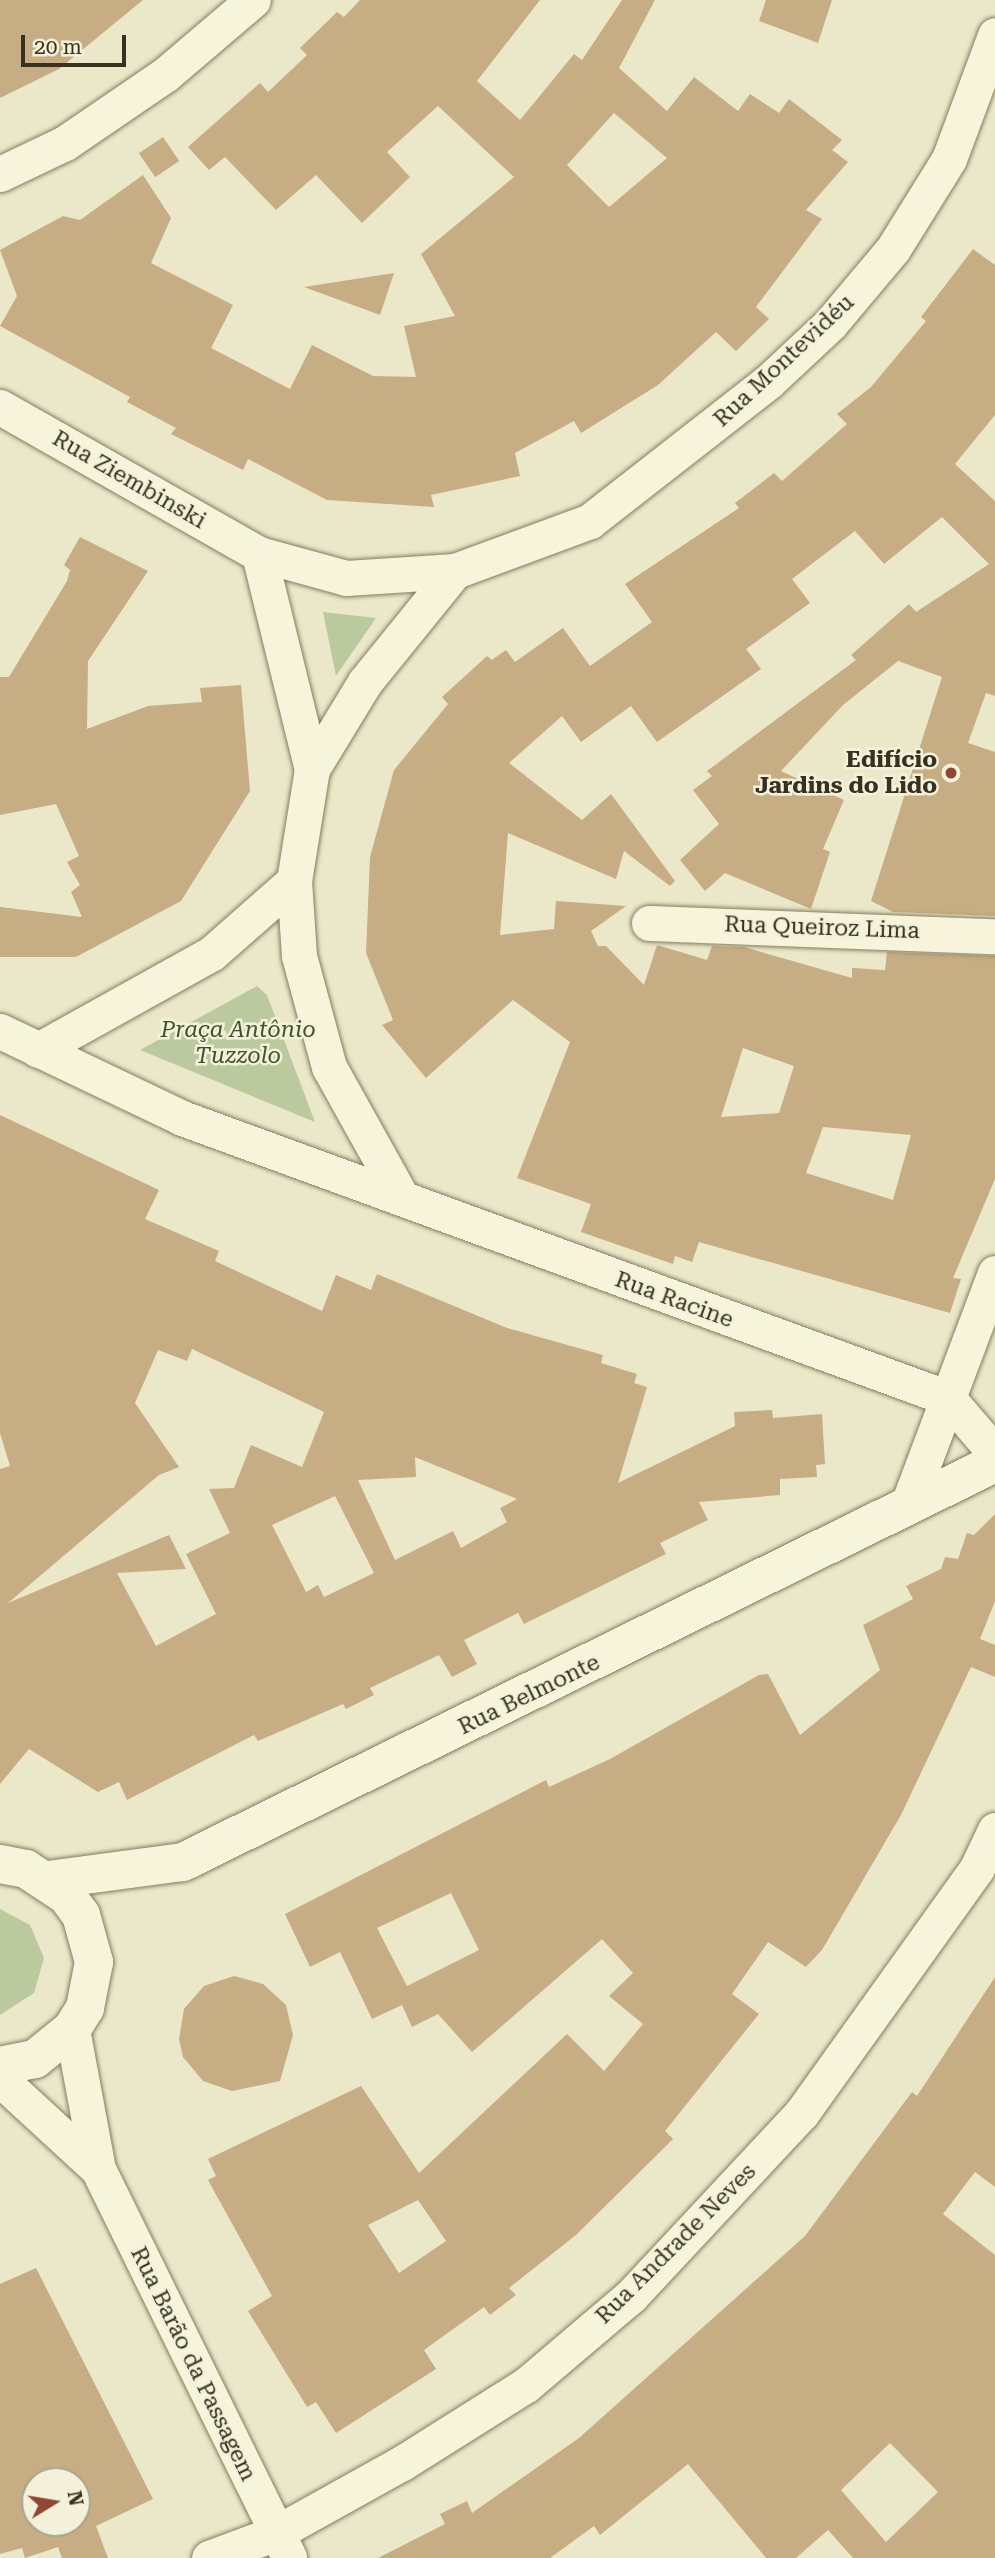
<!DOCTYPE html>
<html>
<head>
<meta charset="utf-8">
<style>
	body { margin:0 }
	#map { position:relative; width:995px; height:2558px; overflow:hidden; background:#ebe8ca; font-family:"Roboto Serif",serif }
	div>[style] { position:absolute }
	.green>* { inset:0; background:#bbc99e }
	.building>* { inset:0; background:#c6ad83; transform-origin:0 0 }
	.roads { filter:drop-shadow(0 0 2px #867c5f) drop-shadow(0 0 2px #867c5f) }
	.minor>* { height:35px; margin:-17.5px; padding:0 17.5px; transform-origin:17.5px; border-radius:17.5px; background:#f7f4dc }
	.secondary>* { height:38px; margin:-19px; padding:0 19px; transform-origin:19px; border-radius:19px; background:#f7f4dc }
	.dots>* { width:19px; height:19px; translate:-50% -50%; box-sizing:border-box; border:4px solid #f3f1d9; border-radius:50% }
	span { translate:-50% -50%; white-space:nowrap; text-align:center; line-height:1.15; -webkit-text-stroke:5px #f3f1d9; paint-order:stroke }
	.street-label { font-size:23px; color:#383122 }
	.poi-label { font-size:23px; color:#383122; font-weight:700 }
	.right { translate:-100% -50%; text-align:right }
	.park-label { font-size:23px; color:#40532a; font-style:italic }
	.north { position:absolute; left:21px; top:2467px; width:70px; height:70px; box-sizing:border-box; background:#f3f1d9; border:2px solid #a8a490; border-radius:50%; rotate:79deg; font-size:19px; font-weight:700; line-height:28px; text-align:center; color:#383122 }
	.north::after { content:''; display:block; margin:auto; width:24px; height:32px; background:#914734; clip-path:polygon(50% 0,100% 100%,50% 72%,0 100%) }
	.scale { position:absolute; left:21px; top:35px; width:105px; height:32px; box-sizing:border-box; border:4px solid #383122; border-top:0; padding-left:9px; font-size:21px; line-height:24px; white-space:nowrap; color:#383122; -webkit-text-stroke:5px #f3f1d9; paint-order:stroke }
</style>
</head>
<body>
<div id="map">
	<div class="green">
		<div style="clip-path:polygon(323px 612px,376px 618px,336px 676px)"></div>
		<div style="clip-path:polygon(257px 986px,267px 995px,315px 1122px,140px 1050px)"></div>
		<div style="clip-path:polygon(0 1909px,30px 1925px,44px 1958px,34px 1993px,0 2015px)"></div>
	</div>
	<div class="building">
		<div style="clip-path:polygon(0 0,143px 0,59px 69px,0 98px)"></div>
		<div style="clip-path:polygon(evenodd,360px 0,540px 0,477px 81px,520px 120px,574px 54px,582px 60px,622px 0,655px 0,619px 68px,667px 111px,694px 77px,738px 111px,750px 94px,779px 113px,789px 99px,842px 140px,832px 150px,848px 162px,806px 210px,822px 219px,756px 307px,769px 319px,736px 351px,716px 332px,658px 385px,581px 433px,574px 421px,515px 453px,520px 476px,431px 495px,434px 507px,327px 500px,248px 459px,243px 470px,171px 434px,176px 428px,127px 402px,130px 397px,0 326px,17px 296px,0 250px,63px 216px,80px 220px,143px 175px,171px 218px,151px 263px,233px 305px,211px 348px,290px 389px,312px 345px,373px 376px,416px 377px,404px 326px,455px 316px,421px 254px,514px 177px,438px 106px,387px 152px,410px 177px,362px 223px,316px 175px,276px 210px,225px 157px,209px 170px,188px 147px,260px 83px,268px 92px,307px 55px,300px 48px,337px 12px,344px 17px,360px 0,614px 113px,667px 158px,609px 207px,567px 165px,614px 113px)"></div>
		<div style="clip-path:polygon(766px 0,832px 0,818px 43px,759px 21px)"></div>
		<div style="left:163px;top:137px;width:29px;height:29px;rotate:56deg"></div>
		<div style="clip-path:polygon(evenodd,973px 249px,995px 265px,995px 415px,955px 464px,995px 501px,995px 696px,986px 693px,968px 743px,995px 752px,995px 916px,893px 912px,871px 901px,942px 677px,898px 661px,843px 705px,781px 771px,844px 800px,823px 849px,830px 852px,811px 909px,725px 873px,705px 891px,680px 860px,719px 824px,693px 790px,712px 776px,707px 771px,856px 660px,851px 655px,909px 604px,916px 612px,989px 564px,942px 517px,884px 564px,855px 531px,792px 579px,810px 603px,746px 649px,761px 669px,657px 742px,631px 706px,581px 742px,562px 716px,509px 763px,582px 820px,611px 794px,675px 881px,670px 886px,624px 851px,616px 879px,508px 833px,500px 935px,554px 929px,556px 901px,626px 906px,591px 931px,598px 946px,606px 946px,644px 985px,657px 945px,707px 960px,712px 946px,744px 947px,852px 978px,852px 968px,885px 970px,887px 952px,995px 956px,995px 1179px,953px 1278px,961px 1279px,950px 1313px,699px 1242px,692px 1262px,675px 1256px,673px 1264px,581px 1232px,591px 1204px,517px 1178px,570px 1042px,513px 1000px,426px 1078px,382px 1025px,393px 1020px,366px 953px,370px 857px,394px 770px,448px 704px,442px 697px,487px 656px,492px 660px,506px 650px,515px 662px,563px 628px,590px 666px,652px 622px,625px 584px,739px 508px,735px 503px,774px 473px,782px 481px,847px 424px,837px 414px,871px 387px,926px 321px,921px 317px,973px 249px,743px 1048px,794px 1066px,779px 1113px,721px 1117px,743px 1048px,973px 249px,823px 1127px,911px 1135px,893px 1200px,806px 1173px,823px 1127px)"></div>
		<div style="clip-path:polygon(394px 273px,380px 315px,304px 287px)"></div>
		<div style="clip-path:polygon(80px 537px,148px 571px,88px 661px,87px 729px,148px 706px,202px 702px,200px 688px,241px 685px,250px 791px,181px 901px,76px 957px,0 957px,0 907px,82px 917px,71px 892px,80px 885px,67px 862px,79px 856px,56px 804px,0 815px,0 677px,9px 677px,67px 581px,70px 570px,64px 565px)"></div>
		<div style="clip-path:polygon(evenodd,0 1115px,159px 1190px,145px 1219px,219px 1251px,215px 1261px,322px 1311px,336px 1275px,371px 1290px,377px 1274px,507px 1328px,603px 1355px,601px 1363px,637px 1374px,634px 1383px,647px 1387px,618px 1483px,735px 1426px,734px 1412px,772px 1410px,773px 1418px,822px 1414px,825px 1464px,816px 1465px,817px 1477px,780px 1479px,780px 1495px,699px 1502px,708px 1520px,660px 1543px,666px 1554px,524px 1624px,518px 1613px,464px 1640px,477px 1664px,452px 1677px,439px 1655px,370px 1688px,374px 1695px,346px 1709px,343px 1704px,258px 1741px,254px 1735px,127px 1800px,119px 1782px,98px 1792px,29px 1749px,0 1784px,0 1469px,10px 1466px,0 1433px,0 1115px,192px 1349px,324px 1412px,302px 1467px,251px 1445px,234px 1488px,209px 1489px,230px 1533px,186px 1554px,216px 1614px,156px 1646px,117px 1573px,186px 1569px,169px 1535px,8px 1603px,159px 1475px,179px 1467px,135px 1403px,158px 1350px,187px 1361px,192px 1349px,0 1115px,415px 1457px,517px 1499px,500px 1508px,507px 1522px,461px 1548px,453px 1531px,395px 1560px,358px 1480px,416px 1477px,415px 1457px,0 1115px,335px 1496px,374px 1573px,324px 1597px,318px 1585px,306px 1592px,272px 1525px,335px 1496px)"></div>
		<div style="clip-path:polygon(evenodd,995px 1514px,995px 1601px,980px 1639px,995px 1645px,995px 1677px,971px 1667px,901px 1815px,822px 1950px,806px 1967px,768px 1942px,732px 1994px,759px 2014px,665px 2131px,673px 2139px,576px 2235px,509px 2288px,516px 2295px,490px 2315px,484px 2307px,424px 2350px,436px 2369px,336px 2433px,316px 2402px,307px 2407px,248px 2311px,272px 2296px,208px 2180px,216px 2176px,208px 2159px,361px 2086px,419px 2173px,567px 2034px,604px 2071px,643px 2024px,609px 1996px,633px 1973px,602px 1939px,472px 2052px,438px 2014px,412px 2027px,402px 2005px,372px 2019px,340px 1952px,310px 1967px,285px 1914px,546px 1780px,549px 1787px,610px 1759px,759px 1675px,768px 1674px,800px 1735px,880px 1670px,863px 1625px,913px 1599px,906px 1586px,941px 1569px,945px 1557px,958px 1559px,967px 1533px,974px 1535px,995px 1514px,451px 1893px,479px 1950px,407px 1986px,377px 1928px,451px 1893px,995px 1514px,418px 2200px,446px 2241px,399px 2273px,368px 2225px,418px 2200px)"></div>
		<div style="clip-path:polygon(234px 1976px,263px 1984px,286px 2005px,293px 2035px,280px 2081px,232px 2091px,203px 2081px,183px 2057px,179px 2039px,184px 2009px,204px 1986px)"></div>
		<div style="clip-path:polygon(evenodd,995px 1977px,995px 2187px,975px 2172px,943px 2214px,995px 2255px,995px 2558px,853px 2558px,828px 2530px,796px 2558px,766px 2558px,688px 2464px,600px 2535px,594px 2526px,550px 2558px,378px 2558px,445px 2524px,440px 2514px,467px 2501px,472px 2513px,579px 2438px,805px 2236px,912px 2092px,917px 2096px,995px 1977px,890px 2443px,938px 2492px,886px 2542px,841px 2490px,890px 2443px)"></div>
		<div style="clip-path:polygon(evenodd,36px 2268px,153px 2499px,96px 2526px,108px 2558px,62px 2558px,58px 2547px,25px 2558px,22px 2548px,0 2554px,0 2284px,36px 2268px,35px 2481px,77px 2481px,77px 2523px,35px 2523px,35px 2481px)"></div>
	</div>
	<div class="roads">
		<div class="minor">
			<div style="left:0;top:174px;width:72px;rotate:-25.5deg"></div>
			<div style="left:65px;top:143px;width:122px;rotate:-34.3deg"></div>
			<div style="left:166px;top:74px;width:114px;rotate:-40.4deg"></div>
			<div style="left:0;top:407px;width:298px;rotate:29.6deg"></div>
			<div style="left:259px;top:554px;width:90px;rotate:15.4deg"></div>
			<div style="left:346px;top:578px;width:109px;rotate:-3.7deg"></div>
			<div style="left:455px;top:571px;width:144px;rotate:-20.3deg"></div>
			<div style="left:590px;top:521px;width:226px;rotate:-38deg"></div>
			<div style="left:768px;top:382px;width:85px;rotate:-43.1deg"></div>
			<div style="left:830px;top:324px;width:98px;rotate:-50deg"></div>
			<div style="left:893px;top:249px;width:106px;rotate:-58.1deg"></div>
			<div style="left:949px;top:159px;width:132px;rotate:-69.6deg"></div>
			<div style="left:259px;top:554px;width:221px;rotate:76.2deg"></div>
			<div style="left:649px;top:923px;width:346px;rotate:2.2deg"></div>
			<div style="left:0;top:1031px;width:202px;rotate:25.5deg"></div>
			<div style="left:182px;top:1118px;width:816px;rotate:20.08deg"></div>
			<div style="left:38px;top:1050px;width:199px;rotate:-29.1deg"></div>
			<div style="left:212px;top:953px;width:109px;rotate:-41.3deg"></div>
			<div style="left:402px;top:1198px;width:150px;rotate:-119.1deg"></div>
			<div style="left:329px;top:1067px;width:115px;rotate:-105.1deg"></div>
			<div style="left:299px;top:956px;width:75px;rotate:-93.8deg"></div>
			<div style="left:294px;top:881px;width:113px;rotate:-80.9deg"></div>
			<div style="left:312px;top:769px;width:102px;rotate:-58.7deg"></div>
			<div style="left:365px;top:682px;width:143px;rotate:-51deg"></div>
			<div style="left:948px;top:1398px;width:72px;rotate:49.5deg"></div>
			<div style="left:907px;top:1507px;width:250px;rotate:-69.4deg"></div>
			<div style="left:72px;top:2029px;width:142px;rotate:79.5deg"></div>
			<div style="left:98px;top:2169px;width:433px;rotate:63.8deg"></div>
			<div style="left:0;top:2079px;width:133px;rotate:42.6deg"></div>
			<div style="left:209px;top:2558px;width:72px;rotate:-20.5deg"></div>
			<div style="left:276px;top:2533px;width:144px;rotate:-29.1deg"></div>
			<div style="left:402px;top:2463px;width:146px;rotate:-32.2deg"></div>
			<div style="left:526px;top:2385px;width:138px;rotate:-40.3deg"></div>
			<div style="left:631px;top:2296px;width:249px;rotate:-47deg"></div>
			<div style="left:801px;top:2114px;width:302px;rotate:-54.4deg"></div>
			<div style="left:977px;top:1868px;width:42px;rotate:-64.7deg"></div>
		</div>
		<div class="secondary">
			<div style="left:0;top:1864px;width:26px;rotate:11deg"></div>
			<div style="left:26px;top:1869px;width:49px;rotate:33.4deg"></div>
			<div style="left:67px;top:1896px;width:24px;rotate:54deg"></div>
			<div style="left:81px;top:1915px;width:49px;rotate:74.5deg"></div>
			<div style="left:94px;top:1962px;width:47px;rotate:101.1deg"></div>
			<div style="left:85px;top:2008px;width:25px;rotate:122deg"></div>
			<div style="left:72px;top:2029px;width:48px;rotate:141deg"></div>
			<div style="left:35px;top:2059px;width:36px;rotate:169deg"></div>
			<div style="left:48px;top:1880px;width:136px;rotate:-7.6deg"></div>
			<div style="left:183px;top:1862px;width:905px;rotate:-26.17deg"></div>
		</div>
	</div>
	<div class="dots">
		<div style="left:951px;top:773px;background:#914734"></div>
	</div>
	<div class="street-label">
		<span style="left:784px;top:361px;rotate:-43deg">Rua Montevidéu</span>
		<span style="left:129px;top:480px;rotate:30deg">Rua Ziembinski</span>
		<span style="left:822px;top:928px;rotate:2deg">Rua Queiroz Lima</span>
		<span style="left:674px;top:1300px;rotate:20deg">Rua Racine</span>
		<span style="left:529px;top:1695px;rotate:-26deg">Rua Belmonte</span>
		<span style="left:676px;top:2244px;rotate:-45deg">Rua Andrade Neves</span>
		<span style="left:193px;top:2364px;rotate:64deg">Rua Barão da Passagem</span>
	</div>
	<div class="poi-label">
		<span class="right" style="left:937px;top:773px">Edifício<br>Jardins do Lido</span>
	</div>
	<div class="park-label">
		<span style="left:238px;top:1043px">Praça Antônio<br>Tuzzolo</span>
	</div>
	<div class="north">N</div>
	<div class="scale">20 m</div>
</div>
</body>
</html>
